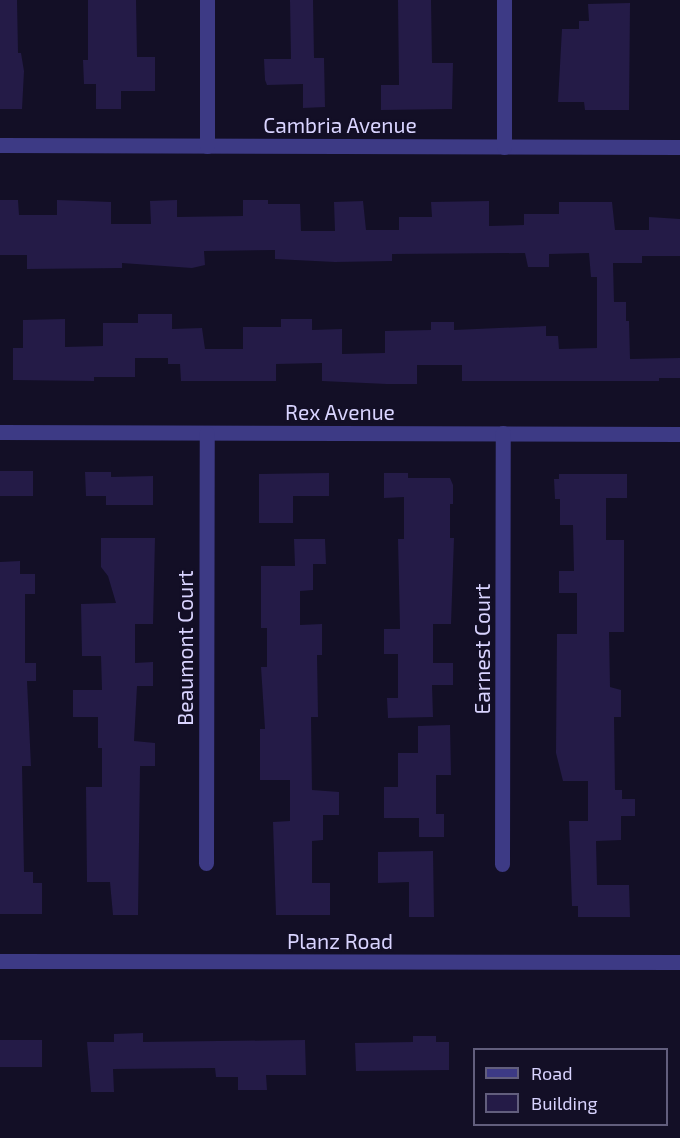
<!DOCTYPE html>
<html>
<head>
<meta charset="utf-8">
<style>
	body { margin:0 }
	#map { position:relative; width:680px; height:1138px; overflow:hidden; background:#130f26; font-family:"Exo 2",sans-serif }
	div>[style] { position:absolute }
	.building>* { inset:0; background:#241b47; transform-origin:0 0 }
	.minor>* { height:15px; margin:-7.5px; padding:0 7.5px; transform-origin:7.5px; border-radius:7.5px; background:#3d3a85 }
	span { translate:-50% -50%; white-space:nowrap; text-align:center; line-height:1.15; -webkit-text-stroke:4.5px #130f26; paint-order:stroke }
	.street-label { font-size:21px; color:#d9d4ff }
	.legend { position:absolute; left:473px; top:1048px; width:195px; height:78px; box-sizing:border-box; background:#130f26; border:2px solid #625e7d; margin:0; padding:8px 10px; list-style:none; font-size:18px; color:#d9d4ff }
	.legend li { display:flex; align-items:center; gap:12px; height:30px }
	.legend b { width:30px; border:2px solid #625e7d }
</style>
</head>
<body>
<div id="map">
	<div class="building">
		<div style="clip-path:polygon(0 0,17px 0,18px 53px,21px 53px,24px 71px,22px 109px,0 109px)"></div>
		<div style="clip-path:polygon(88px 0,136px 0,137px 57px,155px 57px,155px 91px,121px 91px,121px 109px,96px 109px,96px 84px,84px 84px,83px 60px,88px 60px)"></div>
		<div style="clip-path:polygon(290px 0,313px 0,314px 58px,324px 58px,325px 107px,303px 108px,303px 84px,267px 85px,265px 80px,264px 59px,291px 59px)"></div>
		<div style="clip-path:polygon(398px 0,431px 0,432px 63px,453px 63px,452px 109px,381px 110px,381px 85px,399px 85px)"></div>
		<div style="clip-path:polygon(630px 3px,629px 110px,585px 110px,584px 102px,558px 102px,562px 29px,579px 29px,579px 21px,589px 21px,588px 4px)"></div>
		<div style="clip-path:polygon(0 200px,18px 200px,19px 215px,57px 215px,57px 200px,111px 202px,111px 224px,151px 224px,150px 201px,177px 200px,177px 217px,243px 216px,243px 200px,268px 200px,268px 204px,300px 204px,301px 231px,335px 231px,334px 202px,363px 201px,366px 230px,399px 230px,399px 217px,432px 217px,431px 202px,489px 201px,489px 226px,524px 225px,524px 214px,559px 214px,559px 202px,612px 202px,615px 230px,649px 230px,649px 217px,680px 219px,680px 256px,642px 256px,642px 263px,613px 263px,614px 302px,626px 302px,626px 321px,629px 321px,630px 359px,680px 358px,680px 378px,659px 378px,659px 381px,462px 381px,462px 365px,417px 365px,417px 384px,387px 384px,322px 381px,322px 363px,276px 364px,276px 381px,181px 381px,180px 364px,168px 364px,168px 358px,135px 358px,135px 377px,94px 377px,94px 381px,13px 380px,13px 348px,23px 348px,23px 320px,65px 319px,65px 347px,103px 346px,103px 323px,138px 323px,138px 314px,172px 314px,172px 329px,202px 328px,205px 349px,243px 349px,243px 327px,281px 327px,281px 319px,312px 319px,312px 330px,342px 329px,342px 354px,385px 353px,385px 331px,431px 330px,431px 322px,454px 322px,454px 330px,546px 326px,546px 336px,558px 336px,559px 349px,597px 348px,597px 277px,591px 277px,589px 253px,549px 254px,549px 267px,528px 267px,525px 253px,392px 254px,392px 261px,335px 262px,275px 259px,275px 250px,204px 251px,205px 265px,192px 268px,122px 263px,122px 268px,27px 269px,27px 255px,0 255px)"></div>
		<div style="left:33px;top:471px;width:25px;height:33px;rotate:90deg"></div>
		<div style="clip-path:polygon(85px 472px,111px 472px,111px 477px,153px 476px,153px 505px,106px 505px,106px 496px,86px 496px)"></div>
		<div style="clip-path:polygon(329px 473px,329px 496px,293px 496px,293px 523px,259px 523px,259px 474px)"></div>
		<div style="clip-path:polygon(384px 473px,408px 473px,408px 478px,450px 478px,453px 485px,453px 504px,450px 504px,450px 538px,454px 538px,451px 624px,433px 624px,433px 663px,453px 663px,453px 685px,432px 685px,433px 717px,388px 718px,387px 698px,398px 698px,398px 654px,384px 654px,384px 629px,400px 629px,398px 539px,404px 539px,404px 497px,384px 498px)"></div>
		<div style="clip-path:polygon(559px 474px,627px 474px,627px 498px,606px 498px,606px 540px,624px 540px,624px 632px,609px 632px,610px 687px,621px 690px,621px 717px,614px 717px,615px 790px,622px 790px,622px 799px,635px 799px,635px 816px,621px 816px,621px 840px,596px 841px,597px 885px,629px 885px,630px 917px,578px 917px,578px 906px,572px 906px,569px 821px,588px 821px,588px 781px,563px 781px,556px 753px,557px 634px,577px 634px,577px 593px,559px 593px,559px 571px,574px 571px,573px 525px,560px 525px,560px 499px,555px 499px,554px 479px,559px 479px)"></div>
		<div style="clip-path:polygon(101px 538px,155px 538px,153px 624px,135px 624px,135px 663px,153px 662px,153px 686px,137px 686px,134px 741px,155px 743px,155px 766px,140px 766px,138px 915px,113px 915px,110px 882px,87px 882px,86px 787px,102px 787px,102px 748px,98px 748px,98px 717px,73px 717px,73px 690px,102px 690px,101px 656px,82px 656px,81px 604px,116px 603px,108px 576px,101px 567px)"></div>
		<div style="clip-path:polygon(294px 539px,325px 539px,326px 564px,313px 564px,313px 590px,300px 591px,300px 625px,322px 624px,322px 655px,317px 655px,318px 717px,311px 717px,312px 790px,339px 792px,339px 815px,323px 815px,323px 840px,312px 841px,312px 883px,330px 883px,330px 915px,276px 915px,273px 822px,290px 821px,290px 780px,260px 780px,260px 729px,265px 729px,261px 667px,267px 667px,267px 628px,261px 628px,261px 566px,295px 566px)"></div>
		<div style="clip-path:polygon(20px 561px,20px 574px,35px 574px,35px 594px,25px 594px,25px 663px,36px 663px,36px 681px,27px 681px,31px 766px,22px 766px,24px 872px,33px 872px,33px 883px,42px 883px,42px 914px,0 914px,0 562px)"></div>
		<div style="clip-path:polygon(450px 725px,451px 775px,436px 775px,436px 814px,444px 814px,444px 837px,419px 837px,419px 818px,384px 818px,384px 787px,398px 787px,398px 753px,418px 753px,418px 726px)"></div>
		<div style="clip-path:polygon(433px 851px,434px 917px,409px 917px,409px 882px,378px 883px,378px 852px)"></div>
		<div style="clip-path:polygon(143px 1033px,143px 1042px,305px 1040px,306px 1075px,266px 1075px,267px 1090px,238px 1090px,238px 1077px,216px 1077px,215px 1068px,113px 1069px,114px 1092px,91px 1092px,87px 1042px,114px 1042px,114px 1034px)"></div>
		<div style="clip-path:polygon(413px 1036px,436px 1036px,436px 1042px,449px 1042px,449px 1070px,356px 1071px,355px 1043px,413px 1042px)"></div>
		<div style="left:0;top:1040px;width:42px;height:27px"></div>
	</div>
	<div class="minor">
		<div style="left:0;top:145px;width:680px;rotate:0.17deg"></div>
		<div style="left:207px;top:146px;width:146px;rotate:-90deg"></div>
		<div style="left:504px;top:147px;width:147px;rotate:-90deg"></div>
		<div style="left:0;top:432px;width:680px;rotate:0.17deg"></div>
		<div style="left:206px;top:863px;width:430px;rotate:-89.9deg"></div>
		<div style="left:502px;top:864px;width:431px;rotate:-89.9deg"></div>
		<div style="left:0;top:961px;width:680px;rotate:0.08deg"></div>
	</div>
	<div class="street-label">
		<span style="left:340px;top:125px">Cambria Avenue</span>
		<span style="left:340px;top:412px">Rex Avenue</span>
		<span style="left:185px;top:648px;rotate:-90deg">Beaumont Court</span>
		<span style="left:482px;top:649px;rotate:-90deg">Earnest Court</span>
		<span style="left:340px;top:941px">Planz Road</span>
	</div>
	<ul class="legend">
	<li><b style="height:8px;background:#3d3a85"></b>Road</li>
	<li><b style="height:16px;background:#241b47"></b>Building</li>
	</ul>
</div>
</body>
</html>
